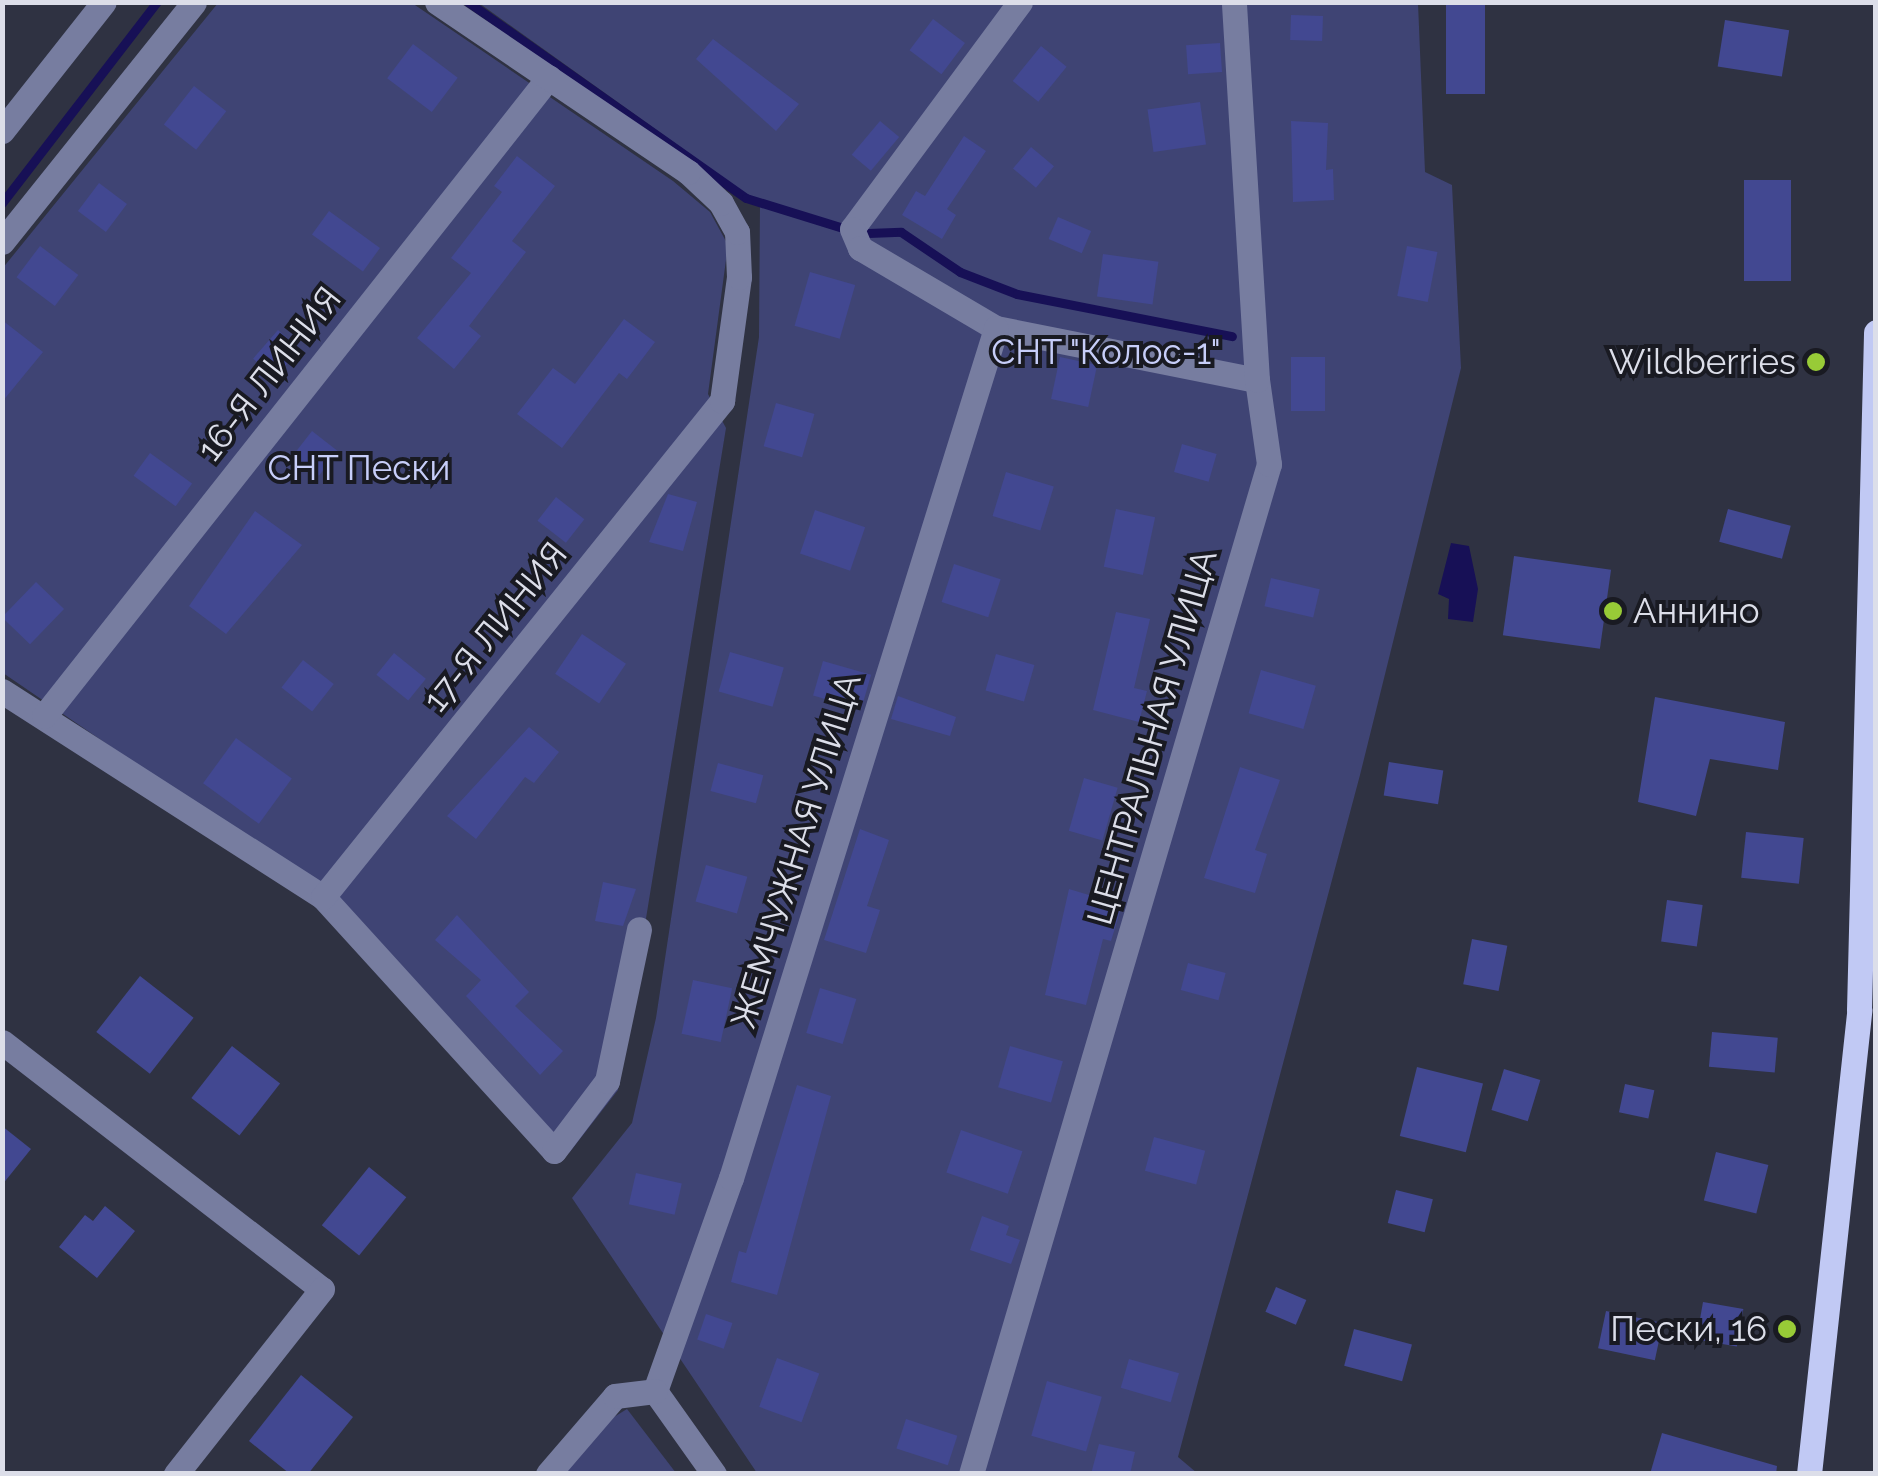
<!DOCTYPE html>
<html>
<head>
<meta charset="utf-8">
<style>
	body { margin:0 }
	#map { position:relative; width:1878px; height:1476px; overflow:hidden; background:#2f3242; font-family:Raleway,sans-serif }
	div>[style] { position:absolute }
	.green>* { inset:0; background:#3f4474 }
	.water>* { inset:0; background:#171056 }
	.stream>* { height:9px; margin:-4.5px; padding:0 4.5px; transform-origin:4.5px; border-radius:4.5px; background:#171056 }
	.building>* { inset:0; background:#424891; transform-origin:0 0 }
	.minor>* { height:25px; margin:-12.5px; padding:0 12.5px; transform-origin:12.5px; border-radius:12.5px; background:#777da0 }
	.major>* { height:25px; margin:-12.5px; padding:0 12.5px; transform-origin:12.5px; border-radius:12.5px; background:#c1c9f4 }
	.dots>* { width:28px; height:28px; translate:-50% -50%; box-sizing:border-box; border:5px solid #191a22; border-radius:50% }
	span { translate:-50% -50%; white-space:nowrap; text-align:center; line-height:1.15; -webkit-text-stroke:8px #191a22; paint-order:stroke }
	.park-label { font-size:35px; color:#c7cef9 }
	.poi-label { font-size:35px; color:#dcdee9 }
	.right { translate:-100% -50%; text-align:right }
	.left { translate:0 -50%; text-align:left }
	.street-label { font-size:35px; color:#dcdee9 }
	.frame { position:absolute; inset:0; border:5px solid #dcdee9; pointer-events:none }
</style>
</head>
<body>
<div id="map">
	<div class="green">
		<div style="clip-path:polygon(218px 3px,412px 3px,673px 181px,710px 212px,728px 245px,708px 394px,726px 428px,618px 1090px,569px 1153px,341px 904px,3px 673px,2px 269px)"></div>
		<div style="clip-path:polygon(479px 3px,1418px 3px,1425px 172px,1452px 185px,1461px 368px,1360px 775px,1178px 1457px,1197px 1473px,757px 1473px,572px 1198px,632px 1123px,656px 1018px,759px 337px,760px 204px)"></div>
		<div style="clip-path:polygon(627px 1409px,676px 1473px,562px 1474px,596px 1428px)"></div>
	</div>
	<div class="water">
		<div style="clip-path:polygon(1451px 543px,1469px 546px,1478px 589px,1473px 622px,1448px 619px,1449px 599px,1438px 594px)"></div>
	</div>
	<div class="stream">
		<div style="left:468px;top:2px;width:340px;rotate:35.2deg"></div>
		<div style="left:746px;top:198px;width:102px;rotate:17.2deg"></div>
		<div style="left:2px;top:203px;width:254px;rotate:-52.4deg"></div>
		<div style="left:868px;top:233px;width:33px;rotate:-2deg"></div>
		<div style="left:901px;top:232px;width:71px;rotate:34.1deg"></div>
		<div style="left:960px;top:272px;width:61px;rotate:21.1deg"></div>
		<div style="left:1017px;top:294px;width:219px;rotate:11.1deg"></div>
	</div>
	<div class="building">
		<div style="left:1446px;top:2px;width:39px;height:92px"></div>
		<div style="left:1291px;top:15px;width:32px;height:25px;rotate:2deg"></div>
		<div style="left:933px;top:19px;width:40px;height:39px;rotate:37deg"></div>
		<div style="left:1725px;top:20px;width:65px;height:47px;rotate:9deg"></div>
		<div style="clip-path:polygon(713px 39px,799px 104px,776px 131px,696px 59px)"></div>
		<div style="left:1220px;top:43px;width:29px;height:34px;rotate:86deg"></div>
		<div style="left:413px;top:44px;width:56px;height:43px;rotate:37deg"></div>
		<div style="left:1041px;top:46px;width:33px;height:45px;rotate:39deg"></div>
		<div style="left:194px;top:86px;width:41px;height:49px;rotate:38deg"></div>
		<div style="left:1200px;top:102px;width:43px;height:53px;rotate:82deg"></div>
		<div style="left:880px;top:121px;width:25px;height:44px;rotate:40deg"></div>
		<div style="clip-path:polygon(1291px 121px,1328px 123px,1326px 170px,1333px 169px,1334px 200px,1293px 202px)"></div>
		<div style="clip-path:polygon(964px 136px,986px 151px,947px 209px,956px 215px,942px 239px,902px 215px,916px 191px,925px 196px)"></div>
		<div style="left:1031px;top:147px;width:30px;height:28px;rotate:40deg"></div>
		<div style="clip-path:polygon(517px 156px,555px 186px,512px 241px,526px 252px,469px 326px,481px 336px,454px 369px,417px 338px,471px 273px,451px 258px,502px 192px,494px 186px)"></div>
		<div style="left:1744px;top:180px;width:47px;height:101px"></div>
		<div style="left:99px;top:183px;width:35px;height:35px;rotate:37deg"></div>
		<div style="left:329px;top:211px;width:63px;height:29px;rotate:36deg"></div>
		<div style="left:1058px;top:217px;width:36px;height:24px;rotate:23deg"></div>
		<div style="left:40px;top:246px;width:48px;height:39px;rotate:37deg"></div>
		<div style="left:1407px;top:246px;width:31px;height:51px;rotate:11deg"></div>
		<div style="left:1103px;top:254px;width:56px;height:43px;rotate:8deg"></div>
		<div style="left:810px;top:272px;width:47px;height:56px;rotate:16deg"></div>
		<div style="clip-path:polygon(624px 319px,655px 342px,627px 379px,619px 373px,562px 448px,517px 414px,553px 368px,575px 384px)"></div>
		<div style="clip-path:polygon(2px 320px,43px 352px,2px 402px)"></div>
		<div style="left:278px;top:330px;width:29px;height:38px;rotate:41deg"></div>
		<div style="left:1060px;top:357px;width:38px;height:43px;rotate:12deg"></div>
		<div style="left:1291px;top:357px;width:34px;height:54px"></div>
		<div style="left:776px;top:403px;width:40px;height:45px;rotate:16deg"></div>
		<div style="left:312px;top:431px;width:33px;height:31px;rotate:38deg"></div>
		<div style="left:1182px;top:444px;width:36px;height:29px;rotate:16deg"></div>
		<div style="left:150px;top:453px;width:52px;height:28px;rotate:36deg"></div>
		<div style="left:1006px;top:472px;width:50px;height:46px;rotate:17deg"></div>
		<div style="clip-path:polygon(668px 494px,697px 502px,683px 551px,649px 542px)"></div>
		<div style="left:556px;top:497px;width:36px;height:30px;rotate:38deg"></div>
		<div style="left:1116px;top:509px;width:40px;height:59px;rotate:12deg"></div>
		<div style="left:1728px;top:509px;width:65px;height:34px;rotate:15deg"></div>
		<div style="left:815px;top:510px;width:53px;height:46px;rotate:19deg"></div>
		<div style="clip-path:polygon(255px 511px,302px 545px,226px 634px,189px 606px)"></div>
		<div style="left:1514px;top:556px;width:98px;height:80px;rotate:8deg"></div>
		<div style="left:954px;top:564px;width:49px;height:40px;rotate:18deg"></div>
		<div style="left:1271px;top:578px;width:50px;height:29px;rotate:13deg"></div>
		<div style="left:36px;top:582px;width:39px;height:49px;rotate:44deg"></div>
		<div style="clip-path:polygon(1116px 612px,1150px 619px,1134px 688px,1147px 691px,1139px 722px,1093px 710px)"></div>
		<div style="left:582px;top:634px;width:53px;height:48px;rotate:34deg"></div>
		<div style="left:730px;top:652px;width:56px;height:41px;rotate:16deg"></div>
		<div style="left:394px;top:653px;width:41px;height:28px;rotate:39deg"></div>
		<div style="left:996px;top:654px;width:40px;height:38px;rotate:16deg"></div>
		<div style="left:303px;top:660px;width:39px;height:35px;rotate:38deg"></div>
		<div style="left:823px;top:661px;width:50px;height:36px;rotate:16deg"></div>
		<div style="left:1261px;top:670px;width:57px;height:45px;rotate:16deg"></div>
		<div style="clip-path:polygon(898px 696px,956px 717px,950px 736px,891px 719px)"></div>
		<div style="clip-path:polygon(1655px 697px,1785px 722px,1778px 770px,1710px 759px,1696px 816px,1638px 802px)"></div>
		<div style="clip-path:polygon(529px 727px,559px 752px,534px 783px,525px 777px,476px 839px,447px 816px)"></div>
		<div style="left:236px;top:738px;width:69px;height:56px;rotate:36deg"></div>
		<div style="left:1389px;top:762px;width:55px;height:34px;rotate:9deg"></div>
		<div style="left:718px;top:763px;width:47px;height:29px;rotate:15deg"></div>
		<div style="clip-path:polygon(1240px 767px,1280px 780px,1255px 850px,1267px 854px,1255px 893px,1204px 878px)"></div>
		<div style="left:1084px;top:778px;width:35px;height:55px;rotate:16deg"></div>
		<div style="clip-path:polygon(860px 829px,889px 840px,867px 906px,880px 910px,866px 953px,824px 940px)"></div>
		<div style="left:1746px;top:832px;width:58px;height:46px;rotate:6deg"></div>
		<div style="left:706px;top:865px;width:43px;height:38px;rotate:16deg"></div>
		<div style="clip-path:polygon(603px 882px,636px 889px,623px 926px,595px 921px)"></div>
		<div style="clip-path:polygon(1069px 889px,1122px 905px,1111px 941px,1103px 939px,1086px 1005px,1045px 995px)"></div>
		<div style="left:1667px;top:900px;width:36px;height:42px;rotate:8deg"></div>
		<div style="clip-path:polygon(457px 915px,529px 992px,515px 1006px,563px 1051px,540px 1075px,466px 996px,481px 980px,435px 940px)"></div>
		<div style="left:1472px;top:939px;width:36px;height:46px;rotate:11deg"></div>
		<div style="left:1188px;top:963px;width:39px;height:28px;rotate:15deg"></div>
		<div style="left:140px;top:976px;width:68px;height:71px;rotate:38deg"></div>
		<div style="left:693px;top:980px;width:40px;height:55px;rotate:12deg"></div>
		<div style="left:820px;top:988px;width:38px;height:47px;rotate:17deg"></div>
		<div style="left:1712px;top:1032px;width:66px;height:35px;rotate:5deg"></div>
		<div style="left:232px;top:1046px;width:61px;height:66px;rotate:38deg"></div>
		<div style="left:1010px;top:1046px;width:55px;height:43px;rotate:16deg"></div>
		<div style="left:1417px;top:1067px;width:68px;height:71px;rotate:14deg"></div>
		<div style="left:1504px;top:1069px;width:38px;height:43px;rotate:17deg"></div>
		<div style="left:1625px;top:1084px;width:30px;height:29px;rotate:12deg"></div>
		<div style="clip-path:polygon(797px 1085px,831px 1096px,777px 1295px,731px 1282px,739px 1251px,746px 1253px)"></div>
		<div style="clip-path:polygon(2px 1126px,31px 1149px,2px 1185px)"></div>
		<div style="left:961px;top:1130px;width:65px;height:45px;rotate:19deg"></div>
		<div style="left:1154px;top:1137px;width:53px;height:35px;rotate:15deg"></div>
		<div style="left:1716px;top:1152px;width:54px;height:50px;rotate:14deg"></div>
		<div style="left:369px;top:1167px;width:48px;height:75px;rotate:39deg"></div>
		<div style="left:636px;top:1173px;width:47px;height:32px;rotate:13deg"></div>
		<div style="left:1396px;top:1190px;width:38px;height:34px;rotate:14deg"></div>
		<div style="clip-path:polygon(105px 1206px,135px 1231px,97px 1278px,59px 1247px,85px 1215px,93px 1221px)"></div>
		<div style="clip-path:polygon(982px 1216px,1009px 1226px,1006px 1235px,1020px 1240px,1011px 1264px,970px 1250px)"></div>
		<div style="left:1276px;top:1287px;width:33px;height:27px;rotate:23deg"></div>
		<div style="left:1703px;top:1302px;width:41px;height:38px;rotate:10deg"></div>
		<div style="left:1606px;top:1311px;width:58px;height:38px;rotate:12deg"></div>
		<div style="left:706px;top:1314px;width:28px;height:27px;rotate:19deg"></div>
		<div style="left:1354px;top:1329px;width:60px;height:38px;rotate:15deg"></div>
		<div style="left:777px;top:1358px;width:45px;height:52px;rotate:20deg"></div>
		<div style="left:1129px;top:1359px;width:52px;height:30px;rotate:16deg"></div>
		<div style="clip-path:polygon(301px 1375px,353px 1417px,308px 1474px,290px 1474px,249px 1441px)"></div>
		<div style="left:1047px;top:1381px;width:57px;height:57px;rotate:16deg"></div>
		<div style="left:906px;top:1419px;width:54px;height:31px;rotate:18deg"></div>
		<div style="clip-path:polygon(1662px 1433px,1777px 1466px,1776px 1474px,1650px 1474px)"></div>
		<div style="clip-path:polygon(1099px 1444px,1135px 1452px,1130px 1474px,1091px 1474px)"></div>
	</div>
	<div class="minor">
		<div style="left:1020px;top:2px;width:282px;rotate:126.5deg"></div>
		<div style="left:852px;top:229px;width:21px;rotate:67deg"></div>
		<div style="left:860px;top:248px;width:158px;rotate:30.5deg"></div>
		<div style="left:996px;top:328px;width:266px;rotate:11.3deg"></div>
		<div style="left:2px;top:131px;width:164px;rotate:-51.7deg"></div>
		<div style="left:2px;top:242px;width:307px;rotate:-51.3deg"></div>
		<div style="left:2px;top:691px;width:381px;rotate:32.7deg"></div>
		<div style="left:323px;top:897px;width:343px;rotate:47.7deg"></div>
		<div style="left:554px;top:1151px;width:88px;rotate:-52.9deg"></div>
		<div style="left:607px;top:1081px;width:155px;rotate:-78.1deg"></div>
		<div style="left:44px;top:716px;width:814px;rotate:-51.68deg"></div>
		<div style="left:323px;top:897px;width:637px;rotate:-51.19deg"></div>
		<div style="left:722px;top:401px;width:125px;rotate:-82.2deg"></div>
		<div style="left:739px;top:277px;width:45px;rotate:-92.5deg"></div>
		<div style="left:737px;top:232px;width:33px;rotate:-119deg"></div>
		<div style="left:721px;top:203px;width:45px;rotate:-136.8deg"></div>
		<div style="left:688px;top:172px;width:303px;rotate:-145.9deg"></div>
		<div style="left:2px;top:1042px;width:404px;rotate:37.7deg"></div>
		<div style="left:322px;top:1289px;width:236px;rotate:128.3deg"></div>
		<div style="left:655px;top:1391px;width:226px;rotate:-70.4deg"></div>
		<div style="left:731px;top:1178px;width:890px;rotate:-72.68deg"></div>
		<div style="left:655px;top:1391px;width:102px;rotate:54.6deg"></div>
		<div style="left:548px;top:1474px;width:103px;rotate:-49.3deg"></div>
		<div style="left:615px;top:1396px;width:40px;rotate:-7.1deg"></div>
		<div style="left:971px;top:1474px;width:1053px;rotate:-73.56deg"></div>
		<div style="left:1269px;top:464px;width:85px;rotate:-98.1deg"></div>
		<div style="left:1257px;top:380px;width:379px;rotate:-93.5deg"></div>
	</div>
	<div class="major">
		<div style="left:1809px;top:1474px;width:467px;rotate:-83.8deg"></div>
		<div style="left:1859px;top:1010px;width:678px;rotate:-88.56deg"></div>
	</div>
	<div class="dots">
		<div style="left:1816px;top:362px;background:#98cb37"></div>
		<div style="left:1613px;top:611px;background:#98cb37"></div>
		<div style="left:1787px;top:1329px;background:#98cb37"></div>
	</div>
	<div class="park-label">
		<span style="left:1106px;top:352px">СНТ "Колос-1"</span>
		<span style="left:359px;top:468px">СНТ Пески</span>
	</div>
	<div class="poi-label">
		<span class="right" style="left:1796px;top:362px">Wildberries</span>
		<span class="left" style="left:1633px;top:611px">Аннино</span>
		<span class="right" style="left:1767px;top:1329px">Пески, 16</span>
	</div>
	<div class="street-label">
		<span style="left:269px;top:374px;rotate:-52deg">16-Я ЛИНИЯ</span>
		<span style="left:495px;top:627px;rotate:-51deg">17-Я ЛИНИЯ</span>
		<span style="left:1152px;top:737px;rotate:-74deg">ЦЕНТРАЛЬНАЯ УЛИЦА</span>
		<span style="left:796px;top:851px;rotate:-73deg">ЖЕМЧУЖНАЯ УЛИЦА</span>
	</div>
	<div class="frame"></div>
</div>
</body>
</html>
